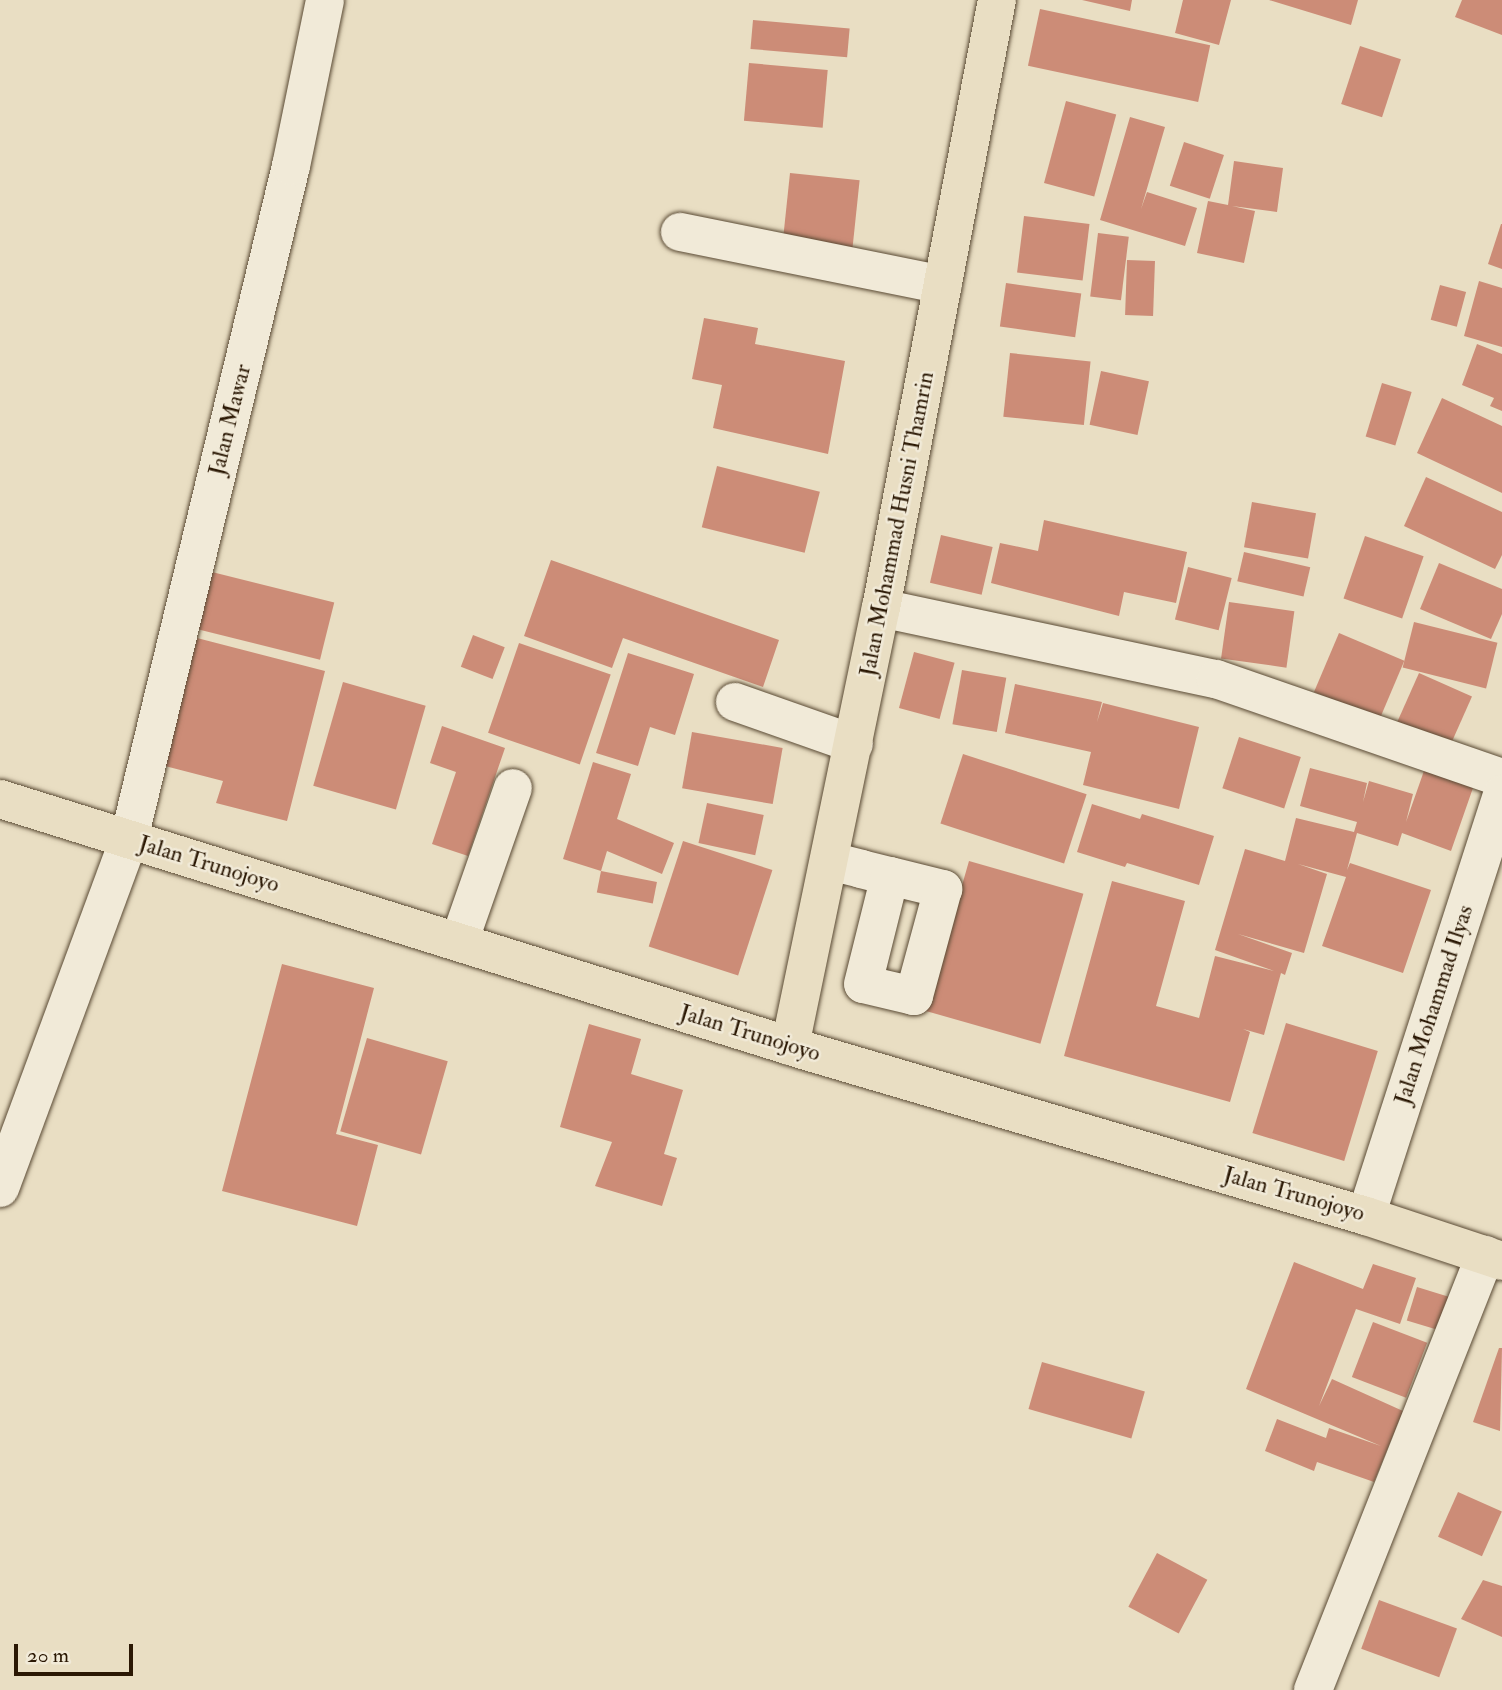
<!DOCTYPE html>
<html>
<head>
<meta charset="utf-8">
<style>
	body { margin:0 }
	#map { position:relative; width:1502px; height:1690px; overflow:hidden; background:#e9dec3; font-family:"IM FELL Double Pica",serif }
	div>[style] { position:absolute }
	.building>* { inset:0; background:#cc8c77; transform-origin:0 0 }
	.roads { filter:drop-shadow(0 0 2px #5a4a34) drop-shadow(0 0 2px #5a4a34) }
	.minor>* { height:38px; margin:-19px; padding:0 19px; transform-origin:19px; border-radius:19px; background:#f1ead8 }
	.major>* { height:38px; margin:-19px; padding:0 19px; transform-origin:19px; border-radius:19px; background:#e9dec3 }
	span { translate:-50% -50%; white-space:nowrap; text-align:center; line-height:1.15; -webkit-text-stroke:5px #f1ead8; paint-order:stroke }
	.street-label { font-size:23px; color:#2b1804 }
	.scale { position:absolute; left:14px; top:1644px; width:119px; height:32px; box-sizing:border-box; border:4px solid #2b1804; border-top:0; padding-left:9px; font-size:21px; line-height:24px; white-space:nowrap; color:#2b1804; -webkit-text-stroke:5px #f1ead8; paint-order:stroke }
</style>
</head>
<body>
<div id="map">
	<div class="building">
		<div style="clip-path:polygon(1082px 0,1132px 0,1130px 11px)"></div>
		<div style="clip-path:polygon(1183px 0,1231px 0,1219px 45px,1175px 33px)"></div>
		<div style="clip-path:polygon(1269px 0,1358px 0,1351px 25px)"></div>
		<div style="clip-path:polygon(1462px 0,1502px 0,1502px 35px,1455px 17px)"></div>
		<div style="left:1040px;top:9px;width:174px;height:58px;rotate:12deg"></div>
		<div style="left:753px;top:20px;width:97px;height:29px;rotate:5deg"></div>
		<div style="left:1360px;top:46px;width:43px;height:61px;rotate:18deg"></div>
		<div style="left:749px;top:63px;width:79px;height:58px;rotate:5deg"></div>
		<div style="left:1066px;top:101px;width:52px;height:85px;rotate:15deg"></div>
		<div style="clip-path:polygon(1130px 117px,1165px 127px,1141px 209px,1147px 192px,1197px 208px,1185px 246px,1100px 220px)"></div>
		<div style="left:1184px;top:142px;width:42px;height:46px;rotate:18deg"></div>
		<div style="clip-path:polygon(1234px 161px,1283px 168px,1277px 212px,1232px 206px,1255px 211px,1244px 263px,1197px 253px,1208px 201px,1228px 205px)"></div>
		<div style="left:790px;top:173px;width:70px;height:73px;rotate:6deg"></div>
		<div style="left:1024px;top:216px;width:66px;height:57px;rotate:7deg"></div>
		<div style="clip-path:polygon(1501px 224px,1502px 224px,1502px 269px,1488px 264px)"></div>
		<div style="left:1098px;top:233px;width:31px;height:64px;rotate:7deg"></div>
		<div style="left:1127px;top:260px;width:28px;height:55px;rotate:2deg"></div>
		<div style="clip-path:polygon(1479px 281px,1502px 288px,1502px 347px,1464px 336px)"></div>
		<div style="left:1006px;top:283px;width:76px;height:44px;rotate:8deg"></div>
		<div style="left:1440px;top:285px;width:27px;height:36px;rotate:15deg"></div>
		<div style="clip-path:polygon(704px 318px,758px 328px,755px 344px,845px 361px,828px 454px,713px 428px,722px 385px,692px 379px)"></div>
		<div style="clip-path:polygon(1477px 344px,1502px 354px,1502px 411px,1490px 406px,1494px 398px,1462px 385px)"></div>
		<div style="left:1010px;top:353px;width:81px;height:64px;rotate:6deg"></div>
		<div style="left:1101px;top:371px;width:49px;height:55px;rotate:12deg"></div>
		<div style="left:1382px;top:383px;width:31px;height:56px;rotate:17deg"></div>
		<div style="clip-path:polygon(1442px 398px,1502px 426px,1502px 493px,1417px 453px)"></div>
		<div style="left:717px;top:466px;width:106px;height:63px;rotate:14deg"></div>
		<div style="clip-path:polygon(1426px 477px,1502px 512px,1502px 555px,1495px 569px,1404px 526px)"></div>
		<div style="left:1252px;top:502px;width:65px;height:46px;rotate:10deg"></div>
		<div style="clip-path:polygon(1044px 520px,1187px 552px,1176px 603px,1124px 592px,1119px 616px,991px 583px,1000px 543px,1038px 551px)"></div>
		<div style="left:941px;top:535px;width:53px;height:49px;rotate:13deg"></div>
		<div style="left:1365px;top:536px;width:62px;height:66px;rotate:19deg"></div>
		<div style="left:1244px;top:552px;width:68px;height:30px;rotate:13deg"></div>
		<div style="clip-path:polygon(551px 560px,779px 640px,763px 687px,623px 638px,612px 668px,524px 636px)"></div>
		<div style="clip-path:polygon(1439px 563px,1502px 589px,1502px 614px,1491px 639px,1420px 609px)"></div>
		<div style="left:1188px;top:567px;width:45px;height:54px;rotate:14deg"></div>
		<div style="left:212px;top:572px;width:126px;height:59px;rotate:14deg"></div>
		<div style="left:1229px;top:602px;width:66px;height:57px;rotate:8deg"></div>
		<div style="left:1414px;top:622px;width:86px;height:47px;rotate:14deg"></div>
		<div style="left:1339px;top:633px;width:71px;height:64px;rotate:23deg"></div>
		<div style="left:473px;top:635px;width:34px;height:34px;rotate:21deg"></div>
		<div style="clip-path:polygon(197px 638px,325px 671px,287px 821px,216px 803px,223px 781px,165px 766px)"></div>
		<div style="left:519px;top:643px;width:97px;height:95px;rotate:19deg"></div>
		<div style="left:914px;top:652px;width:42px;height:58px;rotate:15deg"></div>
		<div style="clip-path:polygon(628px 653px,694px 674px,675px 735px,650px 727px,638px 766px,596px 753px)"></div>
		<div style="left:962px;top:670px;width:45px;height:55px;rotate:10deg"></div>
		<div style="left:1419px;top:673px;width:58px;height:56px;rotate:24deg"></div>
		<div style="left:343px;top:682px;width:86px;height:108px;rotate:16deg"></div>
		<div style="clip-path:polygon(1015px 684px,1102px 702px,1097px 722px,1103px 703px,1199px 727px,1179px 809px,1083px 785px,1091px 752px,1005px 733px)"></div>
		<div style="clip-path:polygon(442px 726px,505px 748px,468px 856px,432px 844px,456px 772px,430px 763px)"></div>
		<div style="left:692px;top:732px;width:92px;height:57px;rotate:10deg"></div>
		<div style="left:1239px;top:737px;width:65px;height:54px;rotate:18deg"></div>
		<div style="left:963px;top:754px;width:130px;height:73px;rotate:18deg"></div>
		<div style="clip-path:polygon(593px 762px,631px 774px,617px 819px,674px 843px,662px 874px,607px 851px,601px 871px,563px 859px)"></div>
		<div style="clip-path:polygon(1310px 768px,1367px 783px,1363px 802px,1369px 781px,1413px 794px,1406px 822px,1425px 768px,1474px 785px,1451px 851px,1402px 833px,1398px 846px,1357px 833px,1347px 870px,1350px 863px,1431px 890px,1403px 973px,1322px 946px,1346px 877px,1298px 864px,1327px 874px,1304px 953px,1238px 934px,1292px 953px,1285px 975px,1281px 973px,1264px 1035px,1243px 1029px,1250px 1032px,1230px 1102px,1064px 1056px,1112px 881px,1185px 901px,1156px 1006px,1199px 1018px,1215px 956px,1274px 971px,1215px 950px,1245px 849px,1285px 861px,1296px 818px,1354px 832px,1357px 822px,1300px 806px)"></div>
		<div style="left:707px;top:803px;width:58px;height:41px;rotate:12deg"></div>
		<div style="clip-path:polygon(1092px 804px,1140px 819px,1142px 814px,1214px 836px,1199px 885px,1127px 863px,1125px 867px,1077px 852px)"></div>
		<div style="left:683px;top:841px;width:94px;height:111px;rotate:18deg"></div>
		<div style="left:969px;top:861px;width:119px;height:156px;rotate:16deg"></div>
		<div style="left:601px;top:871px;width:57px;height:22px;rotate:11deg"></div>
		<div style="clip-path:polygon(282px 964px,374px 988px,336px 1134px,378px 1145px,357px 1226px,222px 1191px)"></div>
		<div style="left:1286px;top:1023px;width:96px;height:115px;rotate:17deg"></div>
		<div style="clip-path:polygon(589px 1024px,641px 1039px,631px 1074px,683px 1090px,664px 1154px,677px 1158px,662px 1206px,595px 1186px,612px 1142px,560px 1127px)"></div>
		<div style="left:367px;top:1038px;width:84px;height:97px;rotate:16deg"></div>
		<div style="clip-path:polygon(1294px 1262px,1363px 1289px,1373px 1264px,1416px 1278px,1400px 1324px,1356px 1309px,1319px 1406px,1332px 1379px,1403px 1411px,1374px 1482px,1317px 1462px,1314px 1471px,1265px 1451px,1277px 1419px,1326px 1438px,1329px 1428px,1381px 1446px,1246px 1389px)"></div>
		<div style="left:1417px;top:1287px;width:39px;height:35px;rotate:17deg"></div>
		<div style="left:1373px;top:1322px;width:58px;height:59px;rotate:21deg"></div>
		<div style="clip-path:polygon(1499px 1348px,1502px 1348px,1500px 1431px,1473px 1422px)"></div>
		<div style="left:1042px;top:1362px;width:107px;height:49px;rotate:16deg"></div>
		<div style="left:1458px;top:1492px;width:48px;height:49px;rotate:24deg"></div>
		<div style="left:1157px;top:1553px;width:57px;height:61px;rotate:28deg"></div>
		<div style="clip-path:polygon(1483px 1580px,1502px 1586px,1502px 1637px,1461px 1619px)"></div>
		<div style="left:1379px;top:1600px;width:83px;height:52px;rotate:20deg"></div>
	</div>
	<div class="roads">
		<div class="minor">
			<div style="left:680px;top:232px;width:268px;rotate:11.4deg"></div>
			<div style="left:881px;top:608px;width:342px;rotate:12deg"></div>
			<div style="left:1216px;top:679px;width:303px;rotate:19.1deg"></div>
			<div style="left:735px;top:702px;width:126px;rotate:19.4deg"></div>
			<div style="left:830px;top:861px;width:32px;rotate:14deg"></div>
			<div style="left:861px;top:869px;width:30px;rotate:14deg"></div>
			<div style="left:890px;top:876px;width:55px;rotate:13.8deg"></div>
			<div style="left:943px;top:889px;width:111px;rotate:105.2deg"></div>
			<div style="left:914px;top:996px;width:52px;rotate:-166.8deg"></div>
			<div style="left:863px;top:984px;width:111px;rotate:-76deg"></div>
			<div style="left:459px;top:942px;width:163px;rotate:-70.7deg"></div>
			<div style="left:0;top:1188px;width:372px;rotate:-69.7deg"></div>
			<div style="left:129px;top:839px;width:692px;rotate:-76.47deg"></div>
			<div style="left:291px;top:166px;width:169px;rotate:-78.4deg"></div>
			<div style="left:1366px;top:1216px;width:443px;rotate:-72.1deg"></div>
			<div style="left:1313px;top:1690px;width:468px;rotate:-68.4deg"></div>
		</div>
		<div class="major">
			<div style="left:0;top:799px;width:844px;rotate:17.36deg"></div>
			<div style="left:806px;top:1051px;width:584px;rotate:16.42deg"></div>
			<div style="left:1366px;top:1216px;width:143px;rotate:18.3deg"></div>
			<div style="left:790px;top:1046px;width:447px;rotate:-78.3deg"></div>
			<div style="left:881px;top:608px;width:619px;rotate:-79.2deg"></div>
		</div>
	</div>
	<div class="street-label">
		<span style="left:230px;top:420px;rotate:-76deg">Jalan Mawar</span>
		<span style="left:897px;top:524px;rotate:-79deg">Jalan Mohammad Husni Thamrin</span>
		<span style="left:209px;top:864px;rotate:17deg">Jalan Trunojoyo</span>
		<span style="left:1434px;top:1005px;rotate:-72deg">Jalan Mohammad Ilyas</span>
		<span style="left:750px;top:1033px;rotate:17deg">Jalan Trunojoyo</span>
		<span style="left:1294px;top:1194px;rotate:16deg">Jalan Trunojoyo</span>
	</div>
	<div class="scale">20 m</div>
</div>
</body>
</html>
